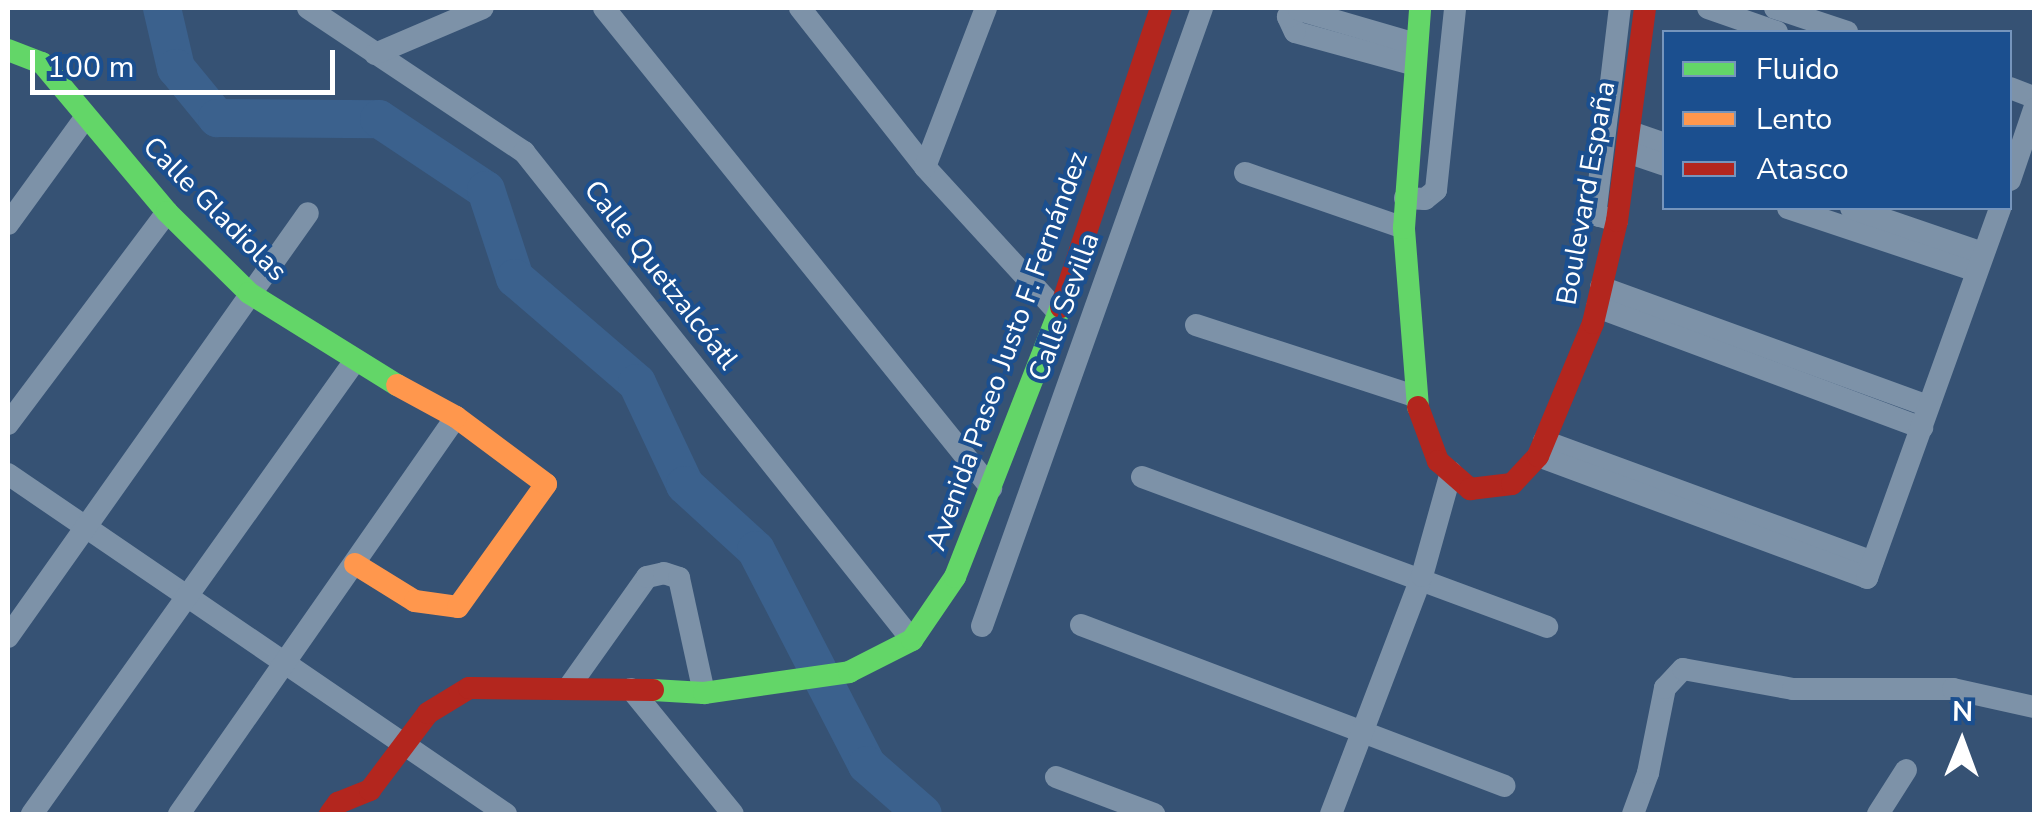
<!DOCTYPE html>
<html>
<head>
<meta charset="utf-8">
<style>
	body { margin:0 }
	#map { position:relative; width:2042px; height:822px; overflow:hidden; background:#365274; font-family:"Nunito Sans",sans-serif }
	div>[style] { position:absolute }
	.river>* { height:38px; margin:-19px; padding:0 19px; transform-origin:19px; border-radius:19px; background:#3b618d }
	.street>* { height:22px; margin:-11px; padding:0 11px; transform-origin:11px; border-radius:11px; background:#7d92a8 }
	.fast>* { height:22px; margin:-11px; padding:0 11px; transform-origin:11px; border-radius:11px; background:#63d668 }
	.slow>* { height:22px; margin:-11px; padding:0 11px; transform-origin:11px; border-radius:11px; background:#ff974d }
	.jam>* { height:22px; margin:-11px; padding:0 11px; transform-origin:11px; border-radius:11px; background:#b3261e }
	span { translate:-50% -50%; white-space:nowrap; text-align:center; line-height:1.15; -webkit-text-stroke:8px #1b4f8f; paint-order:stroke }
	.street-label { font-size:28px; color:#fff }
	.frame { position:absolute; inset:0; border:10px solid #fff; pointer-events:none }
	.legend { position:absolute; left:1662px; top:30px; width:350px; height:180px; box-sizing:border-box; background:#1b4f8f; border:2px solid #7695bc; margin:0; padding:12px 18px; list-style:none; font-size:30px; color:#fff }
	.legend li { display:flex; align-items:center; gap:20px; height:50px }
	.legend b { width:50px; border:2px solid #7695bc }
	.north { position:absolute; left:1912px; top:692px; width:100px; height:100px; -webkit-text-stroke:8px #1b4f8f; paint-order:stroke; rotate:1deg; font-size:28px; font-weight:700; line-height:40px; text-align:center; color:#fff }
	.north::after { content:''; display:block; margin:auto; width:35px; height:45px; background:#fff; clip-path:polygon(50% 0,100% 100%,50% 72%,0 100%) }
	.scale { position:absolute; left:30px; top:50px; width:305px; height:45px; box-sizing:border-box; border:5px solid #fff; border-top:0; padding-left:12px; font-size:30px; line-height:35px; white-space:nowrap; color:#fff; -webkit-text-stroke:8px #1b4f8f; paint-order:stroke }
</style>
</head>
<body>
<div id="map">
	<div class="river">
		<div style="left:162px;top:8px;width:62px;rotate:76.9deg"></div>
		<div style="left:176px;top:68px;width:65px;rotate:50.6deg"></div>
		<div style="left:217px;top:118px;width:162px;rotate:0.4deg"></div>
		<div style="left:379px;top:119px;width:128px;rotate:33.6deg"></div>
		<div style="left:486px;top:190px;width:93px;rotate:71.8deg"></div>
		<div style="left:515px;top:278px;width:161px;rotate:40.7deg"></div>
		<div style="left:637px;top:383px;width:113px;rotate:64.8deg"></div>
		<div style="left:685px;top:485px;width:96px;rotate:42.5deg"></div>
		<div style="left:756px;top:550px;width:242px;rotate:62.7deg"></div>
		<div style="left:867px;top:765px;width:74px;rotate:41.2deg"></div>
	</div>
	<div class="street">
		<div style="left:308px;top:8px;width:260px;rotate:33.7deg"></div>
		<div style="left:524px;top:152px;width:623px;rotate:51.51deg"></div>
		<div style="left:604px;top:8px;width:617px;rotate:51.12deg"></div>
		<div style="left:800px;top:8px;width:202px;rotate:51.8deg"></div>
		<div style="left:925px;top:167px;width:198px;rotate:47.5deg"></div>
		<div style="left:1708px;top:8px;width:73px;rotate:19.2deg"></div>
		<div style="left:1775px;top:8px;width:76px;rotate:18.4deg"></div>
		<div style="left:375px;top:54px;width:117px;rotate:-23.1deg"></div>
		<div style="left:1415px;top:65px;width:124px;rotate:-164.6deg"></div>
		<div style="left:1295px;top:32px;width:17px;rotate:-115deg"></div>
		<div style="left:1288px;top:17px;width:13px;rotate:-32deg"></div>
		<div style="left:1299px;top:10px;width:122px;rotate:16.2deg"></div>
		<div style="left:2010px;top:88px;width:26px;rotate:21deg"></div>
		<div style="left:1630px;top:132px;width:36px;rotate:19deg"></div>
		<div style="left:1627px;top:152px;width:39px;rotate:19deg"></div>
		<div style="left:925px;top:167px;width:170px;rotate:-69deg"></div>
		<div style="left:1245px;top:173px;width:168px;rotate:19.1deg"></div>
		<div style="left:2010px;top:180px;width:75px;rotate:-71.3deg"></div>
		<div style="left:1405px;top:198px;width:20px;rotate:3deg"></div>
		<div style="left:1425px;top:199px;width:14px;rotate:-39deg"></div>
		<div style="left:1436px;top:190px;width:183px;rotate:-84deg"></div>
		<div style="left:1788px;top:208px;width:198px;rotate:18.5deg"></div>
		<div style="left:1851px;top:208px;width:139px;rotate:18.8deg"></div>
		<div style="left:1617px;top:221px;width:19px;rotate:-164deg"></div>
		<div style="left:1599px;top:216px;width:9px;rotate:-111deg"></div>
		<div style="left:1596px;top:208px;width:201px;rotate:-83.2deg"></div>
		<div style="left:8px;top:224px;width:131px;rotate:-54deg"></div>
		<div style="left:1601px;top:287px;width:348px;rotate:20deg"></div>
		<div style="left:1597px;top:307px;width:347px;rotate:20.4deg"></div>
		<div style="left:1196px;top:325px;width:232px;rotate:18deg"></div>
		<div style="left:8px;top:424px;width:265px;rotate:-53.1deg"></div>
		<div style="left:1544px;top:441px;width:350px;rotate:20.2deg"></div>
		<div style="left:1538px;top:456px;width:351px;rotate:20.3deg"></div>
		<div style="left:1867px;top:578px;width:393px;rotate:-70.2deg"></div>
		<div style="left:8px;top:474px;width:603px;rotate:34.32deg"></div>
		<div style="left:1142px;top:477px;width:432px;rotate:20.3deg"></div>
		<div style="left:1081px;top:625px;width:453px;rotate:20.8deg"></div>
		<div style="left:982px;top:626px;width:656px;rotate:-70.4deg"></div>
		<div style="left:8px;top:637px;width:519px;rotate:-54.72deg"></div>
		<div style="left:571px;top:684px;width:131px;rotate:-54.6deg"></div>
		<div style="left:647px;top:577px;width:17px;rotate:-13deg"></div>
		<div style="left:664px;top:573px;width:16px;rotate:18deg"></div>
		<div style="left:679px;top:578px;width:118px;rotate:77.7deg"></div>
		<div style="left:631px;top:689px;width:161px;rotate:50.8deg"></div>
		<div style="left:1056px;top:777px;width:105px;rotate:20.7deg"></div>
		<div style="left:32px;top:814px;width:555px;rotate:-54.53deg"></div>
		<div style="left:179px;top:814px;width:484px;rotate:-55.1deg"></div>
		<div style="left:1331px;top:814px;width:255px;rotate:-69.1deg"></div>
		<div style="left:1422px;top:576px;width:108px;rotate:-74.4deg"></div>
		<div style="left:1633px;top:814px;width:44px;rotate:-69.9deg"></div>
		<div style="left:1648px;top:773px;width:87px;rotate:-78.7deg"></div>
		<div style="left:1665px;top:688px;width:26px;rotate:-47deg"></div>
		<div style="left:1683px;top:669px;width:112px;rotate:10.3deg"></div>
		<div style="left:1793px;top:689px;width:160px"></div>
		<div style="left:1953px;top:689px;width:83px;rotate:12.5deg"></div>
		<div style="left:1878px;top:814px;width:52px;rotate:-57.5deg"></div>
	</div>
	<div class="fast">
		<div style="left:8px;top:50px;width:36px;rotate:21deg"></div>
		<div style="left:42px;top:63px;width:194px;rotate:50deg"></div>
		<div style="left:167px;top:212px;width:115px;rotate:44.6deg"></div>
		<div style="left:249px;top:293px;width:174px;rotate:31.9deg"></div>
		<div style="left:1418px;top:407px;width:180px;rotate:-94.5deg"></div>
		<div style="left:1404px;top:228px;width:221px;rotate:-85.8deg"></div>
		<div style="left:653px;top:690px;width:51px;rotate:3.4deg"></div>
		<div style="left:704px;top:693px;width:147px;rotate:-8.2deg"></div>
		<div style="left:849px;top:672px;width:71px;rotate:-26.9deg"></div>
		<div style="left:912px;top:640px;width:76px;rotate:-55.7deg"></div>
		<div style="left:955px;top:577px;width:290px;rotate:-68.6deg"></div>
	</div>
	<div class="slow">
		<div style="left:355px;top:564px;width:70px;rotate:31.7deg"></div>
		<div style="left:415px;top:601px;width:43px;rotate:7.9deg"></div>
		<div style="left:458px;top:607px;width:151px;rotate:-54.4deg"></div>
		<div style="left:546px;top:484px;width:112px;rotate:-143.3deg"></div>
		<div style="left:456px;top:417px;width:67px;rotate:-151.5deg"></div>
	</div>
	<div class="jam">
		<div style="left:1061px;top:307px;width:315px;rotate:-71.5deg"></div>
		<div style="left:1418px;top:407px;width:58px;rotate:69.7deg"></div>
		<div style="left:1438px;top:461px;width:43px;rotate:41.2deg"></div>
		<div style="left:1470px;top:489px;width:42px;rotate:-6.8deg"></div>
		<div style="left:1512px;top:484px;width:38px;rotate:-47deg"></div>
		<div style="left:1538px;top:456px;width:144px;rotate:-67.5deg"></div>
		<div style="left:1593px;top:323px;width:105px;rotate:-76.8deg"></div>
		<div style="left:1617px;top:221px;width:215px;rotate:-82.5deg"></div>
		<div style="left:330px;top:814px;width:14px;rotate:-54deg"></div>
		<div style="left:338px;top:803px;width:35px;rotate:-22deg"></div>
		<div style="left:370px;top:790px;width:96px;rotate:-53deg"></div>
		<div style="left:428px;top:713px;width:48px;rotate:-31.4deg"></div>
		<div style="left:469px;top:688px;width:184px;rotate:0.6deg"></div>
	</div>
	<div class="street-label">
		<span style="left:1586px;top:193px;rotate:-80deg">Boulevard España</span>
		<span style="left:215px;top:209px;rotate:45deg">Calle Gladiolas</span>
		<span style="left:661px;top:275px;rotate:52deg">Calle Quetzalcóatl</span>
		<span style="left:1064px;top:307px;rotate:-70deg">Calle Sevilla</span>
		<span style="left:1007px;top:351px;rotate:-70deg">Avenida Paseo Justo F. Fernández</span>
	</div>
	<div class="frame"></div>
	<ul class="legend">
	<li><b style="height:12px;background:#63d668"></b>Fluido</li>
	<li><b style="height:12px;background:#ff974d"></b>Lento</li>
	<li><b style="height:12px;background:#b3261e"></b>Atasco</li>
	</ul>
	<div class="north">N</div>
	<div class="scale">100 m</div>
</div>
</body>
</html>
